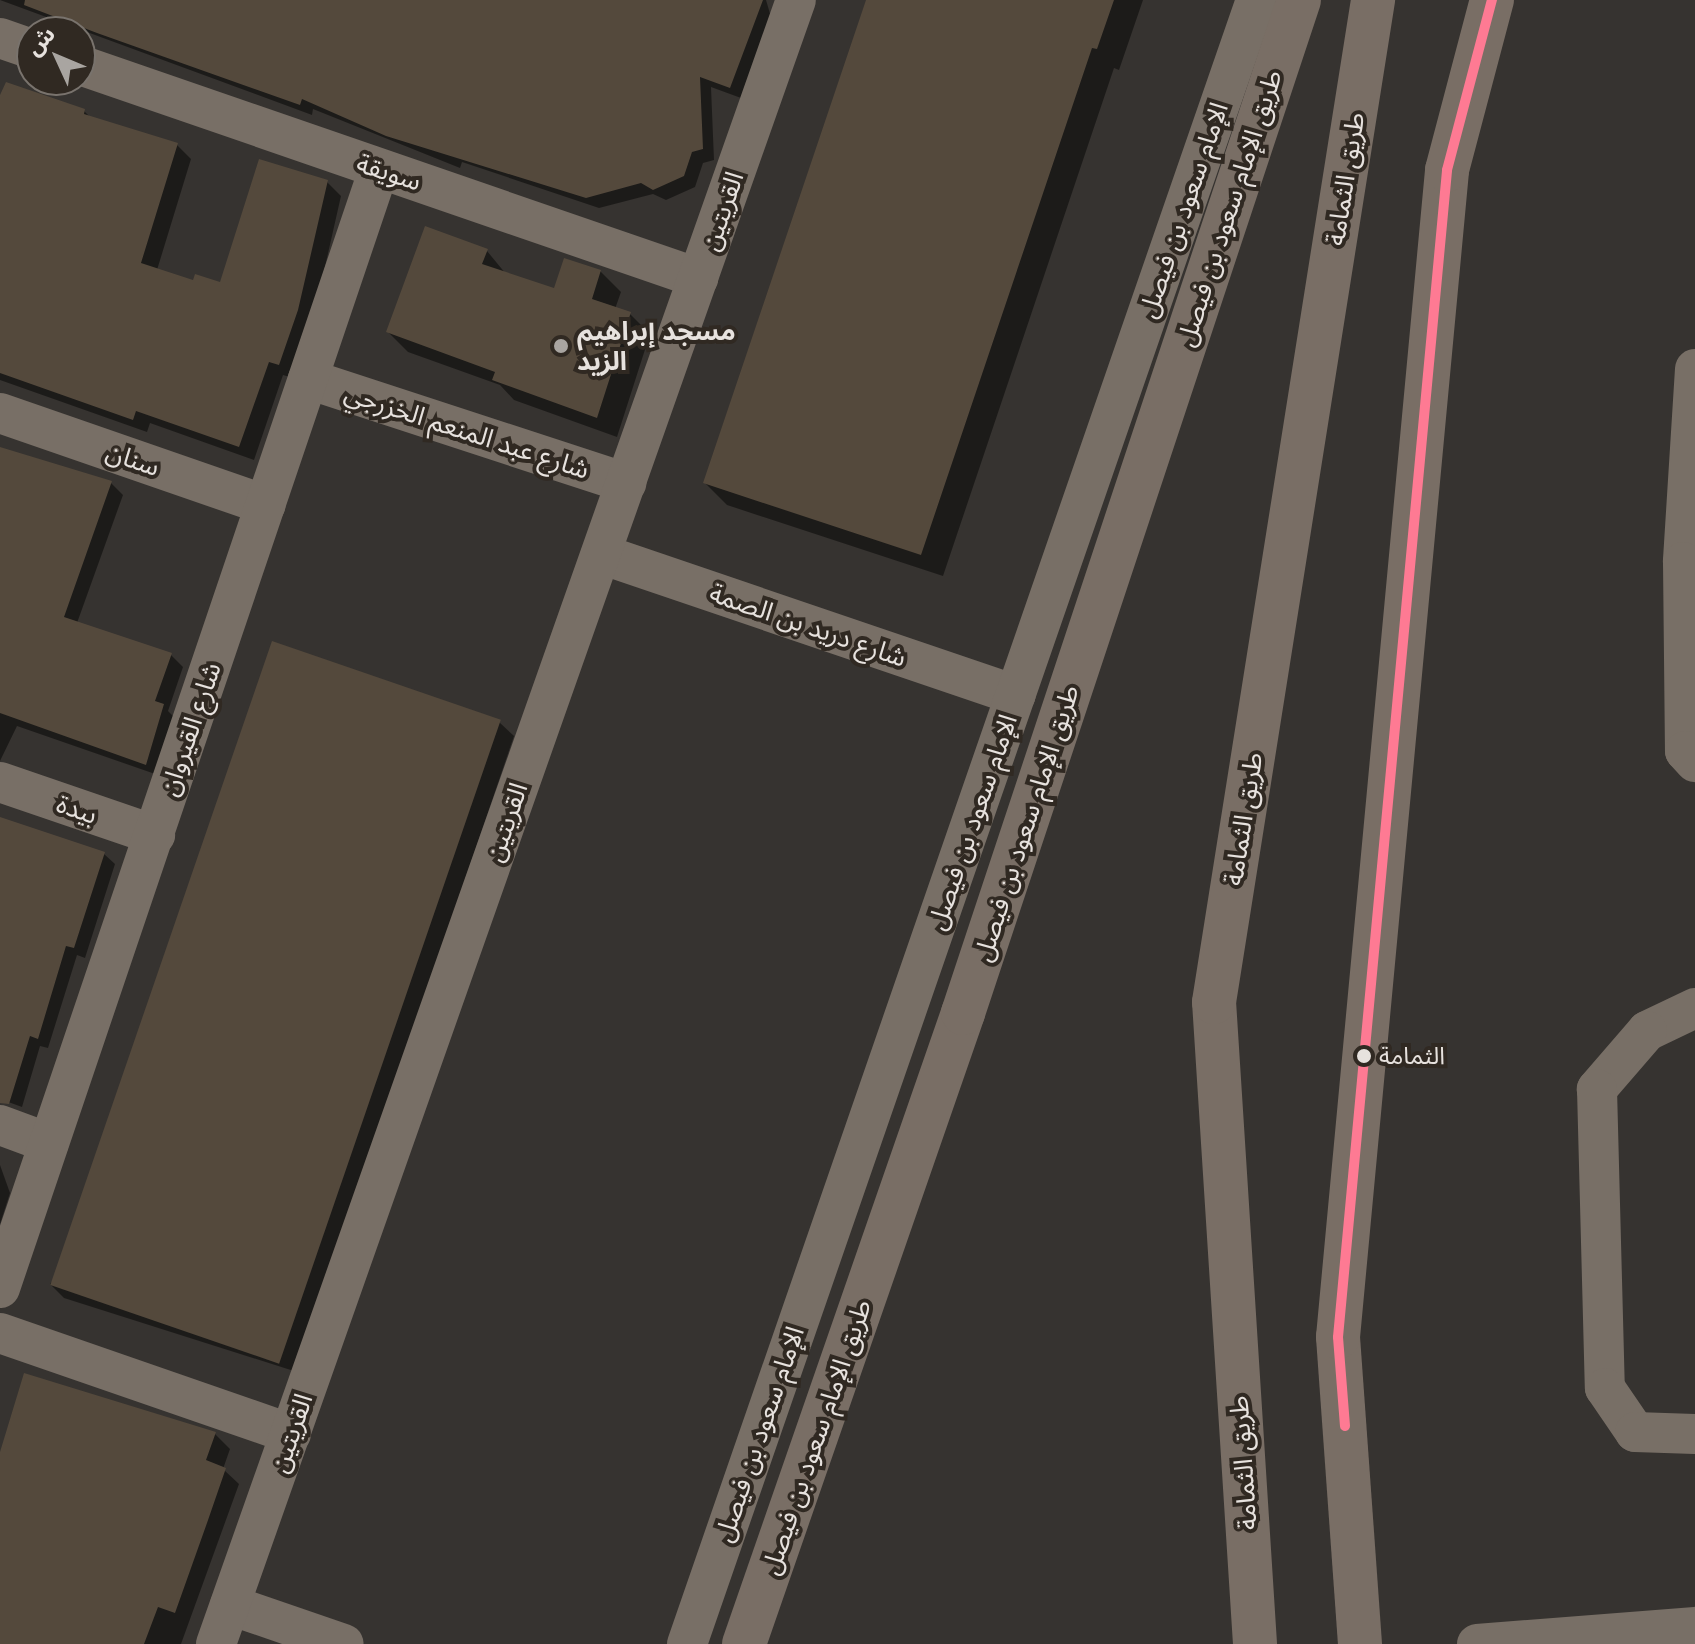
<!DOCTYPE html>
<html>
<head>
<meta charset="utf-8">
<style>
	body { margin:0 }
	#map { position:relative; width:1695px; height:1644px; overflow:hidden; background:#363330; font-family:Quicksand,"Noto Sans Arabic",sans-serif }
	div>[style] { position:absolute }
	.shadow>* { inset:0; background:#0007 }
	.building>* { inset:0; background:#54493c; transform-origin:0 0 }
	.minor>* { height:40px; margin:-20px; padding:0 20px; transform-origin:20px; border-radius:20px; background:#786f66 }
	.major>* { height:44px; margin:-22px; padding:0 22px; transform-origin:22px; border-radius:22px; background:#796e65 }
	.bus-1>* { height:10px; margin:-5px; padding:0 5px; transform-origin:5px; border-radius:5px; background:#fe7a93 }
	.dots>* { width:22px; height:22px; translate:-50% -50%; box-sizing:border-box; border:4px solid #302922; border-radius:50% }
	span { translate:-50% -50%; white-space:nowrap; text-align:center; line-height:1.15; -webkit-text-stroke:8px #302922; paint-order:stroke }
	.bus-label { font-size:24px; color:#e7e2de }
	.left { translate:0 -50%; text-align:left }
	.street-label { font-size:26px; color:#e7e2de }
	.poi-label { font-size:26px; color:#e7e2de; font-weight:700 }
	.north { position:absolute; left:16px; top:16px; width:80px; height:80px; box-sizing:border-box; background:#302922; border:2px solid #79736d; border-radius:50%; rotate:314deg; font-size:22px; font-weight:700; line-height:32px; text-align:center; color:#e7e2de }
	.north::after { content:''; display:block; margin:auto; width:28px; height:36px; background:#a9a5a1; clip-path:polygon(50% 0,100% 100%,50% 72%,0 100%) }
</style>
</head>
<body>
<div id="map">
	<div class="shadow">
		<div style="clip-path:polygon(0 0,766px 0,771px 17px,741px 98px,711px 87px,714px 160px,703px 163px,695px 187px,666px 200px,653px 194px,599px 208px,462px 162px,460px 168px,313px 109px,312px 115px)"></div>
		<div style="clip-path:polygon(868px 0,1143px 0,1119px 70px,1114px 68px,943px 576px,727px 505px,705px 483px)"></div>
		<div style="clip-path:polygon(0 101px,84px 111px,92px 119px,177px 145px,191px 159px,157px 270px,194px 283px,221px 285px,327px 182px,341px 196px,312px 324px,293px 378px,283px 375px,254px 460px,150px 423px,147px 432px,0 380px)"></div>
		<div style="clip-path:polygon(487px 251px,506px 274px,555px 291px,600px 271px,621px 292px,615px 309px,630px 314px,650px 334px,617px 437px,514px 400px,500px 385px,408px 352px,388px 332px)"></div>
		<div style="clip-path:polygon(0 452px,111px 483px,123px 495px,77px 623px,171px 655px,183px 667px,168px 711px,175px 718px,158px 775px,17px 726px,0 761px)"></div>
		<div style="clip-path:polygon(499px 722px,514px 736px,297px 1372px,64px 1298px,50px 1284px)"></div>
		<div style="clip-path:polygon(0 818px,104px 854px,115px 864px,85px 958px,77px 955px,48px 1048px,40px 1046px,22px 1107px,0 1099px)"></div>
		<div style="clip-path:polygon(0 1165px,10px 1193px,0 1224px)"></div>
		<div style="clip-path:polygon(25px 1376px,215px 1434px,230px 1449px,223px 1469px,239px 1484px,181px 1644px,0 1644px,0 1461px)"></div>
	</div>
	<div class="building">
		<div style="clip-path:polygon(25px 0,763px 0,730px 88px,700px 77px,703px 149px,692px 152px,684px 176px,653px 190px,641px 183px,586px 198px,386px 136px,302px 99px,300px 105px,97px 33px,24px 5px)"></div>
		<div style="clip-path:polygon(866px 0,1114px 0,1097px 49px,1092px 48px,921px 555px,703px 483px)"></div>
		<div style="clip-path:polygon(6px 82px,85px 109px,84px 114px,178px 143px,141px 263px,193px 280px,195px 274px,220px 282px,259px 159px,328px 180px,298px 310px,279px 365px,269px 362px,239px 447px,136px 411px,133px 420px,0 373px,0 95px)"></div>
		<div style="clip-path:polygon(425px 226px,488px 249px,482px 264px,554px 288px,564px 258px,601px 270px,592px 299px,631px 312px,597px 418px,492px 380px,495px 372px,386px 332px)"></div>
		<div style="clip-path:polygon(0 447px,112px 481px,64px 617px,172px 653px,155px 701px,164px 704px,146px 765px,0 713px)"></div>
		<div style="left:272px;top:641px;width:242px;height:681px;rotate:19deg"></div>
		<div style="clip-path:polygon(0 817px,105px 852px,74px 948px,66px 946px,38px 1039px,30px 1036px,9px 1104px,0 1103px)"></div>
		<div style="clip-path:polygon(24px 1373px,216px 1432px,206px 1460px,226px 1468px,207px 1523px,175px 1613px,158px 1607px,144px 1644px,0 1644px,0 1452px)"></div>
	</div>
	<div class="minor">
		<div style="left:0;top:38px;width:34px;rotate:19deg"></div>
		<div style="left:80px;top:65px;width:654px;rotate:19.02deg"></div>
		<div style="left:1695px;top:369px;width:193px;rotate:93.6deg"></div>
		<div style="left:1683px;top:562px;width:189px;rotate:89.4deg"></div>
		<div style="left:1685px;top:751px;width:15px;rotate:48deg"></div>
		<div style="left:308px;top:379px;width:335px;rotate:18.1deg"></div>
		<div style="left:0;top:413px;width:281px;rotate:19.1deg"></div>
		<div style="left:601px;top:554px;width:438px;rotate:18.8deg"></div>
		<div style="left:0;top:782px;width:164px;rotate:18.9deg"></div>
		<div style="left:1695px;top:1008px;width:53px;rotate:154.4deg"></div>
		<div style="left:1647px;top:1031px;width:77px;rotate:130.8deg"></div>
		<div style="left:1597px;top:1089px;width:299px;rotate:88.5deg"></div>
		<div style="left:1605px;top:1388px;width:53px;rotate:55.7deg"></div>
		<div style="left:1635px;top:1432px;width:60px;rotate:1.9deg"></div>
		<div style="left:0;top:1125px;width:52px;rotate:20.2deg"></div>
		<div style="left:0;top:1288px;width:1181px;rotate:-71.29deg"></div>
		<div style="left:0;top:1333px;width:308px;rotate:19.1deg"></div>
		<div style="left:230px;top:1605px;width:120px;rotate:18.9deg"></div>
		<div style="left:216px;top:1644px;width:1743px;rotate:-70.57deg"></div>
		<div style="left:687px;top:1644px;width:1740px;rotate:-70.91deg"></div>
		<div style="left:1477px;top:1644px;width:219px;rotate:-4.5deg"></div>
	</div>
	<div class="major">
		<div style="left:744px;top:1644px;width:668px;rotate:-70.86deg"></div>
		<div style="left:963px;top:1013px;width:1067px;rotate:-71.65deg"></div>
		<div style="left:1255px;top:1644px;width:643px;rotate:-93.65deg"></div>
		<div style="left:1214px;top:1002px;width:1015px;rotate:-80.98deg"></div>
		<div style="left:1360px;top:1644px;width:308px;rotate:-94.1deg"></div>
		<div style="left:1338px;top:1337px;width:1172px;rotate:-84.66deg"></div>
		<div style="left:1447px;top:170px;width:176px;rotate:-75.2deg"></div>
	</div>
	<div class="bus-1">
		<div style="left:1345px;top:1426px;width:89px;rotate:-94.5deg"></div>
		<div style="left:1338px;top:1337px;width:1172px;rotate:-84.66deg"></div>
		<div style="left:1447px;top:170px;width:176px;rotate:-75.2deg"></div>
	</div>
	<div class="dots">
		<div style="left:561px;top:346px;background:#a9a5a1"></div>
		<div style="left:1364px;top:1056px;background:#e7e2de"></div>
	</div>
	<div class="bus-label">
		<span class="left" style="left:1379px;top:1056px">الثمامة</span>
	</div>
	<div class="street-label">
		<span style="left:389px;top:172px;rotate:18deg">سويقة</span>
		<span style="left:1345px;top:179px;rotate:-81deg">طريق الثمامة</span>
		<span style="left:1229px;top:208px;rotate:-72deg">طريق الإمام سعود بن فيصل</span>
		<span style="left:1183px;top:210px;rotate:-71deg">الإمام سعود بن فيصل</span>
		<span style="left:722px;top:211px;rotate:-71deg">القريتين</span>
		<span style="left:467px;top:431px;rotate:18deg">شارع عبد المنعم الخزرجي</span>
		<span style="left:133px;top:459px;rotate:19deg">سنان</span>
		<span style="left:808px;top:625px;rotate:19deg">شارع دريد بن الصمة</span>
		<span style="left:190px;top:729px;rotate:-71deg">شارع القيروان</span>
		<span style="left:77px;top:809px;rotate:19deg">بيدة</span>
		<span style="left:1243px;top:819px;rotate:-81deg">طريق الثمامة</span>
		<span style="left:506px;top:822px;rotate:-71deg">القريتين</span>
		<span style="left:972px;top:822px;rotate:-71deg">الإمام سعود بن فيصل</span>
		<span style="left:1026px;top:823px;rotate:-72deg">طريق الإمام سعود بن فيصل</span>
		<span style="left:291px;top:1433px;rotate:-71deg">القريتين</span>
		<span style="left:759px;top:1434px;rotate:-71deg">الإمام سعود بن فيصل</span>
		<span style="left:816px;top:1437px;rotate:-71deg">طريق الإمام سعود بن فيصل</span>
		<span style="left:1243px;top:1463px;rotate:-94deg">طريق الثمامة</span>
	</div>
	<div class="poi-label">
		<span class="left" style="left:577px;top:346px">مسجد إبراهيم<br>الزيد</span>
	</div>
	<div class="north">ش</div>
</div>
</body>
</html>
